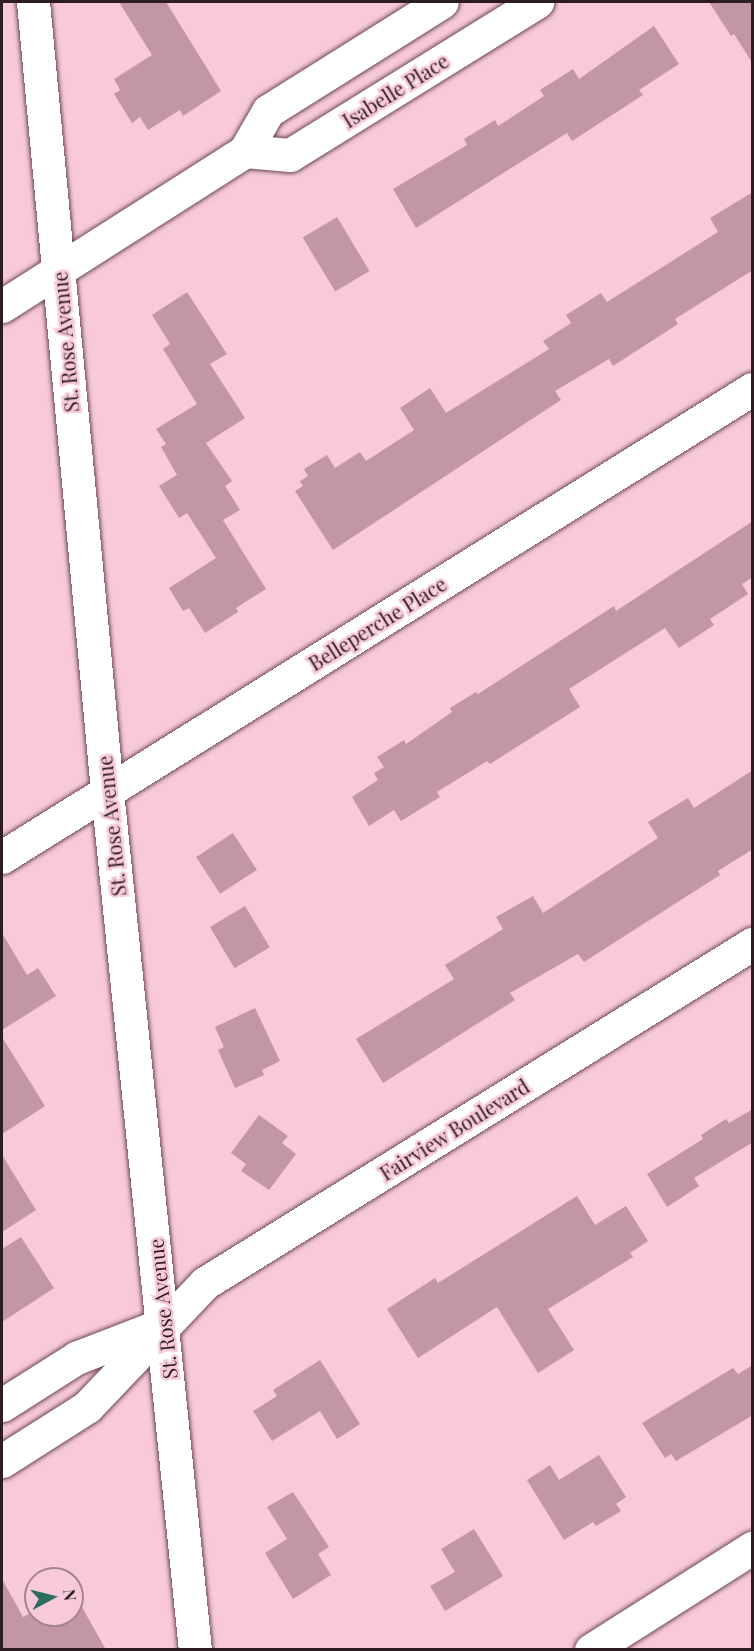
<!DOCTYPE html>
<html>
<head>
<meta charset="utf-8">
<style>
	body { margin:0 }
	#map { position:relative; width:754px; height:1651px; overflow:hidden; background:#f7c9da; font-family:"Playfair Display",serif }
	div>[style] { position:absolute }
	.building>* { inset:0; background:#c296a7; transform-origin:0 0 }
	.roads { filter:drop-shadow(0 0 2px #6d4757) drop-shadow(0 0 2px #6d4757) }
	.minor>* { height:33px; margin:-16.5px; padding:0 16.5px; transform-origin:16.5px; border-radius:16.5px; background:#fff }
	span { translate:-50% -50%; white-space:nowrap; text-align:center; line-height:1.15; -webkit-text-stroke:5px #f7c9da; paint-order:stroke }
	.street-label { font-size:20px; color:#2d1c23 }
	.frame { position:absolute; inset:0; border:3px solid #2d1c23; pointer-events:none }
	.north { position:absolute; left:24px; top:1567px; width:60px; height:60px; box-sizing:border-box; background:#f7c9da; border:2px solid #a68491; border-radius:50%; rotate:83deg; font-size:16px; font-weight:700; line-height:24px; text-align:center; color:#2d1c23 }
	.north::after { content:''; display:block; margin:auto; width:21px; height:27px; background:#2d6e5d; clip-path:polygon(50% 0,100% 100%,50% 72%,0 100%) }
</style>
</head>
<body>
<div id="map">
	<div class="building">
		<div style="clip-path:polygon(119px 2px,166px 2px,221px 91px,183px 116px,180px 110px,148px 130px,140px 117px,132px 123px,114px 94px,120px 90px,114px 79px,152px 55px)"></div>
		<div style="clip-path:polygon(709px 2px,753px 2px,753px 64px,734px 34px,731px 36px)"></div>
		<div style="clip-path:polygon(654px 26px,679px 64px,639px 90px,643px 95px,572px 141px,567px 133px,416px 228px,393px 189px,467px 145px,464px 139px,495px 120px,498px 126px,544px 96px,540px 90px,573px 69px,579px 79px)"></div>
		<div style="clip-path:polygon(753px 192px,753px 270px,675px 319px,678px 324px,613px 366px,609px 359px,555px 391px,561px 400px,333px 550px,295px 491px,303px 486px,300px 481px,308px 476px,304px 469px,327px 455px,335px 468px,360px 452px,366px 461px,414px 430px,400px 408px,430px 388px,446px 413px,549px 349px,543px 341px,571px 323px,566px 315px,601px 293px,607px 302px,718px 232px,710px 218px)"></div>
		<div style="left:337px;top:217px;width:63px;height:40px;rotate:59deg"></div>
		<div style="clip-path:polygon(187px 292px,227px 354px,210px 364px,245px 418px,206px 443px,232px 481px,225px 486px,240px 510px,223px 520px,266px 589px,236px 608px,238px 612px,205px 633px,189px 608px,183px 611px,169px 588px,216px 558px,187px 513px,179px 518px,159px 486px,177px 475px,161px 447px,166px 444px,156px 429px,197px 404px,163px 349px,170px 344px,152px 315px)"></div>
		<div style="clip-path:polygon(753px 521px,753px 577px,742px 584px,748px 594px,710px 619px,714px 625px,679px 648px,665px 628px,569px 689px,580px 707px,490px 764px,487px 761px,437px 792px,440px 797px,401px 821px,394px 810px,369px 826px,352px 797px,378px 780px,374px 773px,384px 767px,377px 757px,404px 740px,406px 744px,452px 712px,450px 708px,476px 692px,478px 694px,614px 606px,616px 611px)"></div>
		<div style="clip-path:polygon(753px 770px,753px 849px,718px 871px,720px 875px,584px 962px,578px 954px,510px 993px,515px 1000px,383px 1083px,356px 1039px,454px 979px,445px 965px,503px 929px,496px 917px,533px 896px,543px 913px,658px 838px,648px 822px,688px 798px,694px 808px)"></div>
		<div style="left:233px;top:833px;width:44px;height:44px;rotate:57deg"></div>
		<div style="left:245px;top:906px;width:48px;height:41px;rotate:59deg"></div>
		<div style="clip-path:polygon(2px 933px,27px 975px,38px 968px,56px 996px,2px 1030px)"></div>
		<div style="clip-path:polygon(255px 1008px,280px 1061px,262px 1070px,264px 1075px,235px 1088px,218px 1050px,224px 1047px,215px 1027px)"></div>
		<div style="clip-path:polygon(2px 1037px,45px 1106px,2px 1134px)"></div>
		<div style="clip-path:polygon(753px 1109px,753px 1142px,694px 1178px,699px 1186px,667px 1207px,647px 1174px,703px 1139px,701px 1135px,726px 1119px,729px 1123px)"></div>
		<div style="clip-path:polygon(259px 1115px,288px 1136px,282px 1143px,296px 1154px,269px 1190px,241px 1171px,246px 1164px,231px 1153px)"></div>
		<div style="clip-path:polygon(2px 1155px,36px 1210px,2px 1232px)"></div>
		<div style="clip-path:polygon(577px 1196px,595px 1225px,626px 1206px,648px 1241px,630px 1253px,633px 1257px,548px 1309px,574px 1350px,538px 1373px,497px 1307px,418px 1358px,387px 1309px,435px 1278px,438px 1283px)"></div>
		<div style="clip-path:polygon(21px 1237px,54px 1288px,2px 1322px,2px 1249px)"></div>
		<div style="clip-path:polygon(320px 1360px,360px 1424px,337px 1439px,320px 1411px,272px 1441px,253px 1411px,277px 1396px,273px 1390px)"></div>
		<div style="clip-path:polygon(753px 1365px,753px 1415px,676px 1461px,671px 1454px,665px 1458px,642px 1423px,733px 1368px,738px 1374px)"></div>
		<div style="clip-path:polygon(599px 1455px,626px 1497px,616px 1504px,621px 1511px,596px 1526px,593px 1522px,564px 1540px,527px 1480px,550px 1465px,559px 1480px)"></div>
		<div style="clip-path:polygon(293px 1492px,329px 1547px,318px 1554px,331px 1575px,293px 1599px,265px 1553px,287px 1539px,267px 1507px)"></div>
		<div style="clip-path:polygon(474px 1529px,503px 1576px,445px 1611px,430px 1586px,455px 1572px,441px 1549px)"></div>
		<div style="clip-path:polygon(2px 1579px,23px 1617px,36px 1610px,36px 1615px,72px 1615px,72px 1589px,106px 1650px,2px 1650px)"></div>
	</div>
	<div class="roads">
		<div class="minor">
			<div style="left:33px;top:2px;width:792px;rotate:84.64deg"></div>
			<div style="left:107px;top:791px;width:863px;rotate:84.15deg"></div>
			<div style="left:245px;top:151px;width:45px;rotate:5.1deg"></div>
			<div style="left:290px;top:155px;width:291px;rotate:-31.8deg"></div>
			<div style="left:2px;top:306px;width:288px;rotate:-32.5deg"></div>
			<div style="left:245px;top:151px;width:46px;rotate:-60.1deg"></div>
			<div style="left:268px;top:111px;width:205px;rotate:-32.1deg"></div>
			<div style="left:2px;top:857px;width:884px;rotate:-31.96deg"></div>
			<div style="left:2px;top:1405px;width:88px;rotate:-32.4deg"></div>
			<div style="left:76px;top:1358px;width:86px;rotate:-21.2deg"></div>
			<div style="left:2px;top:1461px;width:101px;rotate:-32.4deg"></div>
			<div style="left:87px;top:1407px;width:171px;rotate:-46.4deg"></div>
			<div style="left:205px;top:1283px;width:644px;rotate:-31.79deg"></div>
			<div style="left:591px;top:1650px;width:191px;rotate:-32.4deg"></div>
		</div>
	</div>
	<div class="street-label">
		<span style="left:395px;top:90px;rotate:-32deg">Isabelle Place</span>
		<span style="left:65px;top:342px;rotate:-95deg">St. Rose Avenue</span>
		<span style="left:377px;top:623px;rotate:-32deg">Belleperche Place</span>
		<span style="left:111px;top:826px;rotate:-96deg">St. Rose Avenue</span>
		<span style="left:454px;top:1129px;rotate:-32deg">Fairview Boulevard</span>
		<span style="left:162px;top:1309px;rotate:-96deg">St. Rose Avenue</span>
	</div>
	<div class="frame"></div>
	<div class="north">N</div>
</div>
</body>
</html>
